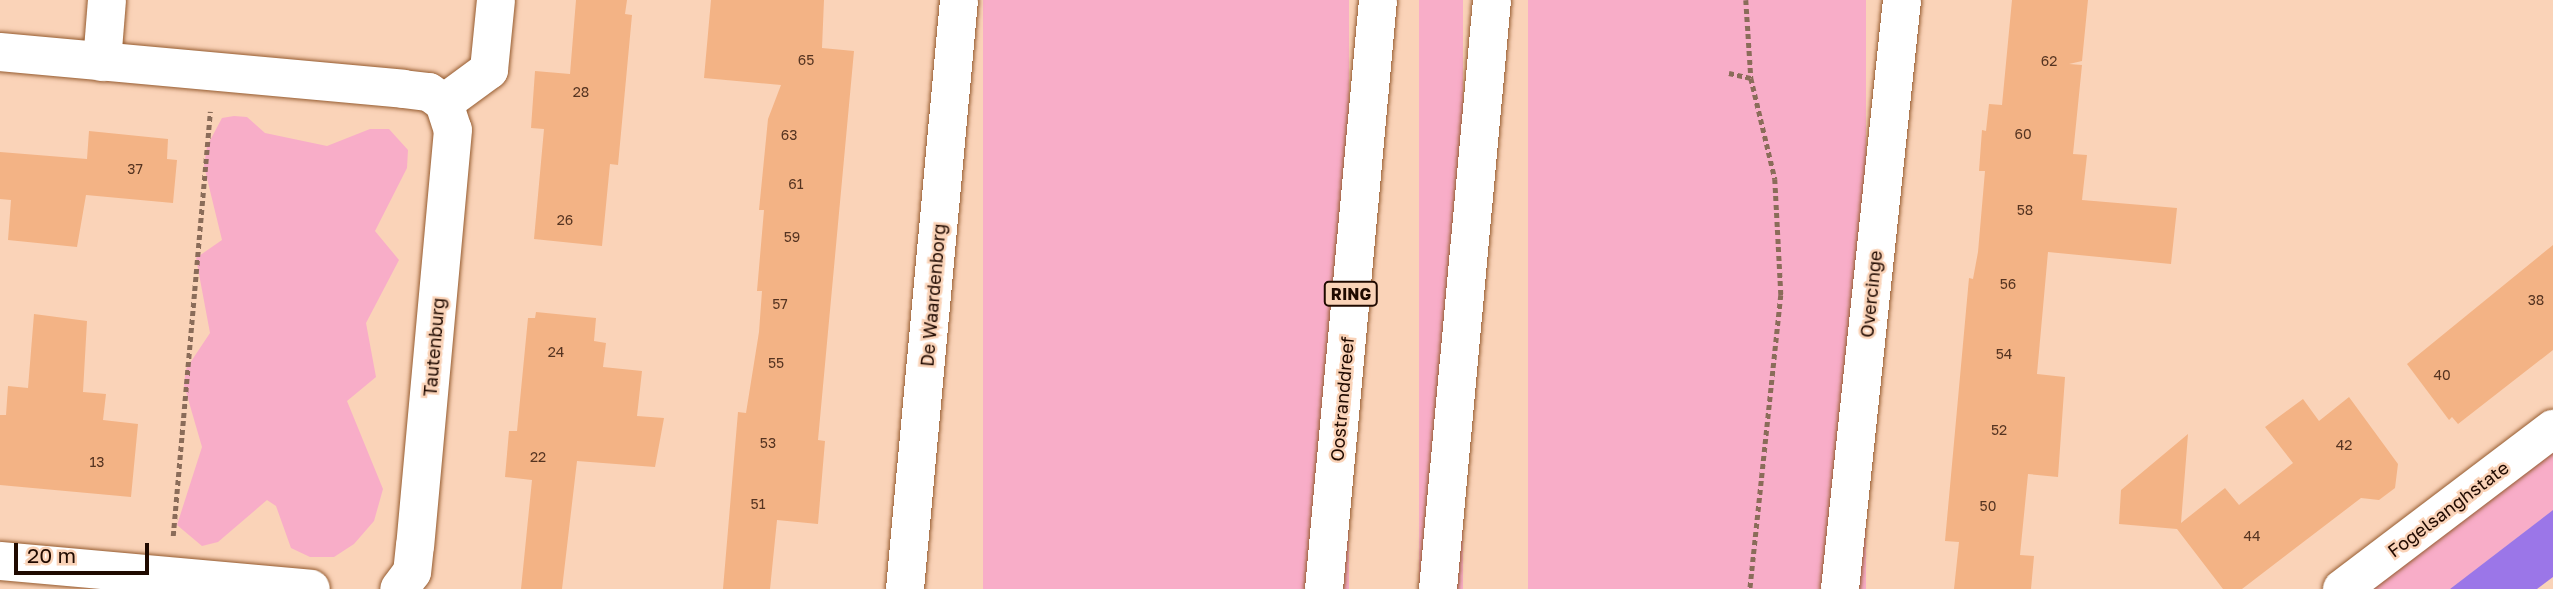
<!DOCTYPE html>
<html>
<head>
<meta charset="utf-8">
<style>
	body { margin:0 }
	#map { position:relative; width:2553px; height:589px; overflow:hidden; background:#fad3b8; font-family:"Golos Text",sans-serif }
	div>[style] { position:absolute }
	.green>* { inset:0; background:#f8adc8; transform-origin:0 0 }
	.water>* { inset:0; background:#9b76e8 }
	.building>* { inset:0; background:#f3b385 }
	.path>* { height:4.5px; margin-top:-2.25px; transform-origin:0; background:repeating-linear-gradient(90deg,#8a6c59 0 5px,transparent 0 8.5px) }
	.roads { filter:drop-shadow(0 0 2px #955b2f) drop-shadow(0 0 2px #955b2f) }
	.minor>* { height:38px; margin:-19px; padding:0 19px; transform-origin:19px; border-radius:19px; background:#fff }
	.major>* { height:38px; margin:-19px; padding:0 19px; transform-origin:19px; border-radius:19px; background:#fff }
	span { translate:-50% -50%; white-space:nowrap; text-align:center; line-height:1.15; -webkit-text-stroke:5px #fad3b8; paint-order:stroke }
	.number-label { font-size:14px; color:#553421 }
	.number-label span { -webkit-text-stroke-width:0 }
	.shield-label span { padding:2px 5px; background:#fad3b8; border:2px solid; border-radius:5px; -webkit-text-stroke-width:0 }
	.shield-label { font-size:16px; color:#200a00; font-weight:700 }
	.street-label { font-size:18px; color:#200a00 }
	.scale { position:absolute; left:14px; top:543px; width:135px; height:32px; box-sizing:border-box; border:4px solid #200a00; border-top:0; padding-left:9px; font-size:21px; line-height:24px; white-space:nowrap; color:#200a00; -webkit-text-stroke:5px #fad3b8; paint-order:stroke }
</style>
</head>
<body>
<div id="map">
	<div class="green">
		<div style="left:983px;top:0;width:366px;height:592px"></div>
		<div style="left:1419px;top:0;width:44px;height:592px"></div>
		<div style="left:1528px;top:0;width:338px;height:592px"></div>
		<div style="clip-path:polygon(234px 116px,247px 117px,265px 133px,327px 146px,370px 129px,389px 129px,408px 150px,407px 168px,375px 231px,399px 260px,366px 323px,376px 377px,347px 401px,383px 489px,374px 521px,354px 544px,334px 557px,310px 557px,291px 548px,276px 506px,267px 500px,218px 542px,202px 546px,177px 525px,202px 447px,184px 385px,186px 369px,210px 333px,196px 258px,222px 240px,204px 166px,207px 146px,222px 118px)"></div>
		<div style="clip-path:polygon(2553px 440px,2553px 510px,2450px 589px,2360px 589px)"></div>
	</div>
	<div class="water">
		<div style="clip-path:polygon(2553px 510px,2553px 577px,2537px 589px,2450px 589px)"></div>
	</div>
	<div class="building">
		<div style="clip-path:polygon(576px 0,627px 0,625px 14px,632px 15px,618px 165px,610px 164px,602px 246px,534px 239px,544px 129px,531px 128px,535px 71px,570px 74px)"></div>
		<div style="clip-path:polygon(711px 0,824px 0,822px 48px,854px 51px,818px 440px,825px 441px,818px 524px,777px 520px,770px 589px,723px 589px,738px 412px,746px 413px,759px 332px,762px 291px,757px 291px,764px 210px,759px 210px,768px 119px,781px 85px,704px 78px)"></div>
		<div style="clip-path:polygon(2012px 0,2088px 0,2082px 61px,2069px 64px,2082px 65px,2073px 154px,2087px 155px,2082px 200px,2177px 208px,2171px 264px,2048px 252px,2037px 374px,2065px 377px,2058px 477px,2028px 474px,2020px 555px,2034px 556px,2031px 589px,1954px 589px,1959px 542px,1945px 541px,1969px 278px,1973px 279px,1978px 252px,1985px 171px,1979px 171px,1982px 130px,1986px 131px,1989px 104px,2002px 105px)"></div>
		<div style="clip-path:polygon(89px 131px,168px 139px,167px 159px,177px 160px,173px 203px,86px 195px,77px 247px,8px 240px,11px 200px,0 199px,0 152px,87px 159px)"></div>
		<div style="clip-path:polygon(2553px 245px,2553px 350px,2458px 424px,2452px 417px,2449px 420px,2407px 364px)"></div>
		<div style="clip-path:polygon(536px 312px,596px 318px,594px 341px,606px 343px,603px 367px,642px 371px,637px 416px,664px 418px,655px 467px,577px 461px,562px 589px,521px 589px,532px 480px,505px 477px,509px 431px,517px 431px,528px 318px,535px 318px)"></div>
		<div style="clip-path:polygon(34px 314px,87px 321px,83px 392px,106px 394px,103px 420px,138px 424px,131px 497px,0 485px,0 415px,6px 415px,8px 386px,28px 388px)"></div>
		<div style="clip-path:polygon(2349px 397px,2398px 464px,2395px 488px,2379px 500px,2361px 498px,2242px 589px,2223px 589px,2177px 529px,2119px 524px,2121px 490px,2188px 434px,2181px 523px,2225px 488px,2239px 505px,2293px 463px,2265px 427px,2303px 399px,2319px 421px)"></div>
	</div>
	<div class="path">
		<div style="left:1746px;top:0;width:78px;rotate:86.3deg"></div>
		<div style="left:1751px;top:78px;width:104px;rotate:76.6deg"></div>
		<div style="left:1775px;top:179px;width:116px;rotate:87deg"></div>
		<div style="left:1781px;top:295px;width:296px;rotate:96deg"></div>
		<div style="left:1729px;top:73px;width:23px;rotate:13deg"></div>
		<div style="left:173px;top:536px;width:426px;rotate:-85deg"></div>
	</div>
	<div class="roads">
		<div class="minor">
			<div style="left:0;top:52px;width:405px;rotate:5.2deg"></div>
			<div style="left:403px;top:89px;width:26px;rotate:7deg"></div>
			<div style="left:429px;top:92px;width:19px;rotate:36deg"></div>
			<div style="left:444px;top:103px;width:28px;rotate:72deg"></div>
			<div style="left:453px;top:130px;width:417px;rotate:95.2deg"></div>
			<div style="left:415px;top:545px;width:27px;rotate:96deg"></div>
			<div style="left:412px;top:572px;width:21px;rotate:127deg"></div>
			<div style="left:102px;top:62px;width:62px;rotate:-85.4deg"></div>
			<div style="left:444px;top:103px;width:56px;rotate:-36.3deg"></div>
			<div style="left:489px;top:70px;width:70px;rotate:-84.3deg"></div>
			<div style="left:0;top:561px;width:312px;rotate:5.1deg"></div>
			<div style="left:905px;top:589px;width:591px;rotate:-84.76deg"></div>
			<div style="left:1840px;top:589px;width:592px;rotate:-83.99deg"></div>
			<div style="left:2342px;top:589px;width:265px;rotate:-37.2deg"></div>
		</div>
		<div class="major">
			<div style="left:1324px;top:589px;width:591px;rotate:-84.76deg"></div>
			<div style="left:1438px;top:589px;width:591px;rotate:-84.76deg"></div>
		</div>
	</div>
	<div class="number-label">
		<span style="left:806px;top:60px">65</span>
		<span style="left:2049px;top:61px">62</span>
		<span style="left:581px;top:92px">28</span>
		<span style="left:2023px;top:134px">60</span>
		<span style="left:789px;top:135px">63</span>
		<span style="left:135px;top:169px">37</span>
		<span style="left:796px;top:184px">61</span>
		<span style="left:2025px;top:210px">58</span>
		<span style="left:565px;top:220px">26</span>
		<span style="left:792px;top:237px">59</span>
		<span style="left:2008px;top:284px">56</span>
		<span style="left:2536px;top:300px">38</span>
		<span style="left:780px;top:304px">57</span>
		<span style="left:556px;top:352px">24</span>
		<span style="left:2004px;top:354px">54</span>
		<span style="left:776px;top:363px">55</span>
		<span style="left:2442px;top:375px">40</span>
		<span style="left:1999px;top:430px">52</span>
		<span style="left:768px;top:443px">53</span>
		<span style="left:2344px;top:445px">42</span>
		<span style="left:538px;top:457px">22</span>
		<span style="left:97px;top:462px">13</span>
		<span style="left:758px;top:504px">51</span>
		<span style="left:1988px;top:506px">50</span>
		<span style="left:2252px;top:536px">44</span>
	</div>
	<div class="shield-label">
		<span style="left:1351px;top:294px">RING</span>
	</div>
	<div class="street-label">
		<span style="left:1871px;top:294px;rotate:-84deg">Overcinge</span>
		<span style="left:933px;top:295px;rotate:-85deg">De Waardenborg</span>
		<span style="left:434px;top:347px;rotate:-85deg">Tautenburg</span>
		<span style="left:1342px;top:399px;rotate:-85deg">Oostranddreef</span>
		<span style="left:2448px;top:509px;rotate:-37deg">Fogelsanghstate</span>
	</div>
	<div class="scale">20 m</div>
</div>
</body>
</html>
